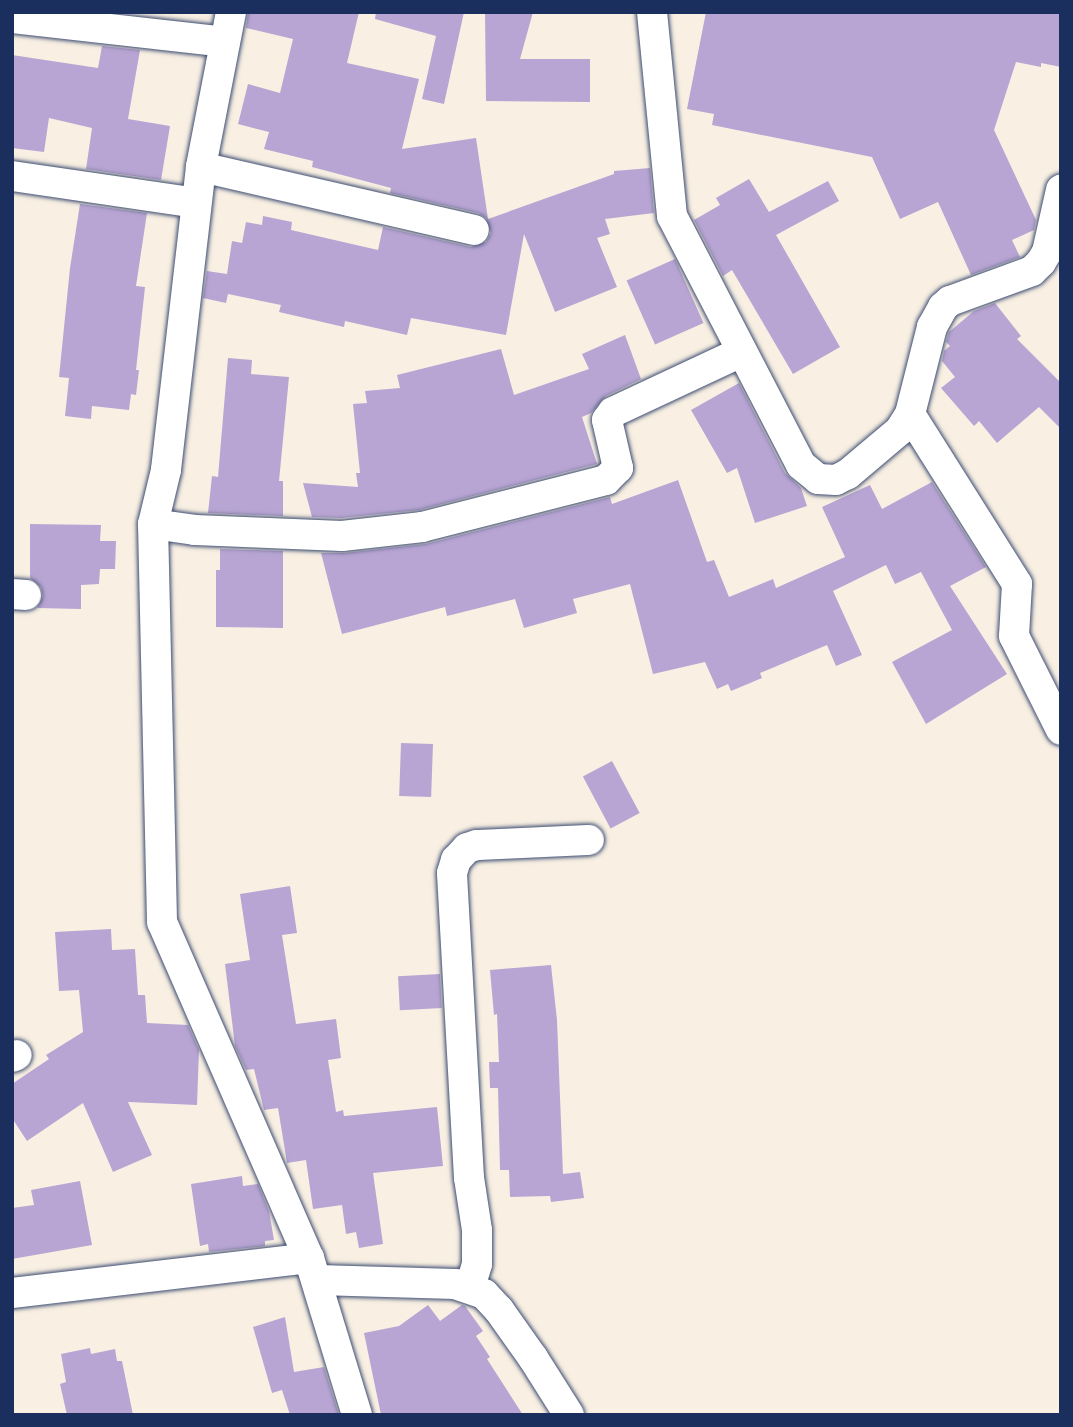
<!DOCTYPE html>
<html>
<head>
<meta charset="utf-8">
<style>
	body { margin:0 }
	#map { position:relative; width:1073px; height:1427px; overflow:hidden; background:#f9f0e3; font-family:Cardo,serif }
	div>[style] { position:absolute }
	.building>* { inset:0; background:#b8a5d3; transform-origin:0 0 }
	.roads { filter:drop-shadow(0 0 2px #3c4c72) drop-shadow(0 0 2px #3c4c72) }
	.street>* { height:30px; margin:-15px; padding:0 15px; transform-origin:15px; border-radius:15px; background:#fff }
	span { translate:-50% -50%; white-space:nowrap; text-align:center; line-height:1.15; -webkit-text-stroke:5px #fff; paint-order:stroke }
	.frame { position:absolute; inset:0; border:14px solid #1b2f5e; pointer-events:none }
</style>
</head>
<body>
<div id="map">
	<div class="building">
		<div style="clip-path:polygon(248px 12px,359px 12px,347px 63px,419px 79px,402px 149px,476px 138px,488px 219px,614px 174px,614px 171px,650px 168px,654px 213px,605px 219px,610px 234px,597px 238px,617px 287px,555px 312px,524px 234px,506px 335px,411px 318px,407px 335px,345px 321px,344px 327px,279px 312px,281px 305px,228px 294px,226px 303px,203px 298px,207px 271px,227px 274px,232px 241px,242px 243px,246px 222px,262px 225px,263px 216px,292px 222px,291px 230px,378px 250px,383px 227px,471px 247px,486px 242px,491px 233px,486px 218px,478px 213px,390px 193px,391px 188px,312px 167px,313px 161px,264px 149px,269px 132px,238px 124px,248px 84px,280px 93px,293px 39px,246px 28px)"></div>
		<div style="clip-path:polygon(376px 12px,464px 12px,444px 104px,422px 99px,436px 36px,375px 19px)"></div>
		<div style="clip-path:polygon(485px 12px,533px 12px,520px 59px,590px 59px,590px 102px,486px 101px)"></div>
		<div style="clip-path:polygon(706px 12px,1061px 12px,1061px 67px,1041px 63px,1041px 67px,1016px 62px,994px 130px,1036px 220px,1034px 230px,1012px 240px,1020px 257px,971px 275px,938px 202px,900px 219px,872px 157px,712px 125px,714px 114px,687px 109px)"></div>
		<div style="clip-path:polygon(102px 46px,140px 50px,128px 119px,170px 126px,161px 180px,86px 169px,92px 128px,49px 118px,44px 152px,12px 148px,12px 55px,98px 68px)"></div>
		<div style="clip-path:polygon(749px 179px,769px 212px,828px 181px,839px 201px,776px 235px,840px 347px,793px 374px,732px 270px,723px 276px,694px 220px,720px 205px,716px 198px)"></div>
		<div style="clip-path:polygon(80px 204px,147px 213px,136px 286px,145px 287px,136px 370px,139px 370px,136px 395px,131px 394px,129px 410px,92px 406px,91px 419px,65px 416px,69px 378px,59px 377px,70px 268px)"></div>
		<div style="left:675px;top:259px;width:70px;height:53px;rotate:66deg"></div>
		<div style="clip-path:polygon(995px 303px,1021px 336px,1017px 339px,1061px 383px,1061px 429px,1039px 407px,997px 443px,979px 421px,974px 426px,941px 388px,955px 377px,942px 361px,944px 351px,950px 346px,946px 342px,949px 332px,974px 311px)"></div>
		<div style="clip-path:polygon(625px 335px,641px 379px,606px 396px,591px 413px,582px 417px,597px 464px,419px 510px,341px 518px,312px 517px,303px 483px,358px 487px,356px 473px,360px 473px,353px 404px,367px 403px,365px 391px,400px 388px,397px 375px,501px 349px,514px 395px,589px 369px,582px 354px)"></div>
		<div style="clip-path:polygon(228px 358px,252px 360px,251px 374px,289px 377px,279px 481px,283px 481px,283px 516px,208px 513px,212px 476px,218px 477px)"></div>
		<div style="clip-path:polygon(739px 383px,785px 473px,801px 488px,807px 506px,755px 523px,737px 468px,727px 473px,691px 410px)"></div>
		<div style="clip-path:polygon(678px 480px,707px 562px,714px 560px,729px 597px,773px 579px,776px 588px,845px 557px,822px 507px,870px 485px,882px 509px,932px 482px,986px 567px,950px 586px,1007px 674px,926px 724px,892px 662px,952px 630px,921px 572px,895px 584px,886px 565px,833px 591px,862px 655px,836px 666px,827px 645px,760px 673px,762px 678px,731px 691px,728px 684px,717px 689px,705px 662px,653px 674px,630px 584px,573px 599px,577px 613px,524px 628px,515px 599px,447px 616px,445px 607px,342px 634px,321px 553px,344px 553px,426px 544px,610px 497px,612px 504px)"></div>
		<div style="clip-path:polygon(30px 524px,101px 525px,100px 541px,116px 541px,115px 569px,100px 569px,99px 584px,81px 585px,81px 609px,37px 608px,43px 596px,41px 587px,30px 578px)"></div>
		<div style="clip-path:polygon(220px 549px,283px 551px,283px 628px,216px 627px,216px 570px,220px 570px)"></div>
		<div style="left:401px;top:743px;width:32px;height:53px;rotate:2deg"></div>
		<div style="left:612px;top:761px;width:59px;height:33px;rotate:62deg"></div>
		<div style="clip-path:polygon(290px 886px,297px 933px,282px 935px,296px 1024px,336px 1019px,341px 1058px,328px 1060px,336px 1112px,343px 1110px,344px 1116px,437px 1107px,443px 1166px,373px 1173px,383px 1244px,359px 1248px,356px 1232px,346px 1234px,342px 1205px,313px 1209px,306px 1160px,287px 1163px,278px 1108px,264px 1110px,254px 1069px,246px 1070px,235px 1046px,225px 964px,250px 960px,240px 894px)"></div>
		<div style="clip-path:polygon(111px 929px,112px 950px,135px 949px,138px 995px,145px 995px,147px 1023px,188px 1025px,199px 1050px,197px 1105px,128px 1102px,152px 1155px,113px 1172px,83px 1103px,27px 1141px,12px 1118px,12px 1084px,49px 1059px,46px 1055px,83px 1032px,79px 990px,59px 991px,55px 932px)"></div>
		<div style="clip-path:polygon(551px 965px,557px 1020px,563px 1174px,580px 1172px,584px 1198px,551px 1202px,550px 1196px,510px 1197px,509px 1170px,500px 1170px,498px 1088px,490px 1088px,489px 1062px,499px 1062px,497px 1014px,494px 1015px,490px 970px)"></div>
		<div style="left:440px;top:974px;width:34px;height:42px;rotate:87deg"></div>
		<div style="clip-path:polygon(242px 1176px,243px 1186px,258px 1184px,269px 1211px,274px 1240px,265px 1241px,265px 1246px,209px 1252px,208px 1244px,200px 1246px,191px 1184px)"></div>
		<div style="clip-path:polygon(80px 1181px,92px 1245px,12px 1259px,12px 1208px,34px 1205px,31px 1190px)"></div>
		<div style="clip-path:polygon(428px 1305px,440px 1321px,462px 1305px,465px 1306px,483px 1331px,476px 1336px,490px 1357px,487px 1359px,523px 1415px,381px 1415px,364px 1333px,399px 1326px)"></div>
		<div style="clip-path:polygon(285px 1317px,294px 1372px,324px 1367px,339px 1415px,290px 1415px,282px 1390px,272px 1393px,253px 1327px)"></div>
		<div style="clip-path:polygon(90px 1348px,91px 1354px,115px 1349px,117px 1361px,122px 1361px,133px 1415px,67px 1415px,60px 1384px,66px 1382px,61px 1354px)"></div>
	</div>
	<div class="roads">
		<div class="street">
			<div style="left:231px;top:12px;width:158px;rotate:101deg"></div>
			<div style="left:201px;top:167px;width:305px;rotate:96.6deg"></div>
			<div style="left:166px;top:470px;width:56px;rotate:103.5deg"></div>
			<div style="left:153px;top:524px;width:398px;rotate:88.7deg"></div>
			<div style="left:162px;top:922px;width:367px;rotate:66.4deg"></div>
			<div style="left:309px;top:1258px;width:164px;rotate:73deg"></div>
			<div style="left:652px;top:12px;width:205px;rotate:84.4deg"></div>
			<div style="left:672px;top:216px;width:280px;rotate:62.6deg"></div>
			<div style="left:801px;top:465px;width:22px;rotate:39deg"></div>
			<div style="left:818px;top:479px;width:18px;rotate:3deg"></div>
			<div style="left:836px;top:480px;width:13px;rotate:-27deg"></div>
			<div style="left:848px;top:474px;width:68px;rotate:-40.2deg"></div>
			<div style="left:900px;top:430px;width:19px;rotate:-58deg"></div>
			<div style="left:910px;top:414px;width:90px;rotate:-75.8deg"></div>
			<div style="left:932px;top:327px;width:23px;rotate:-61deg"></div>
			<div style="left:943px;top:307px;width:9px;rotate:-41deg"></div>
			<div style="left:950px;top:301px;width:87px;rotate:-20.1deg"></div>
			<div style="left:1032px;top:271px;width:13px;rotate:-45deg"></div>
			<div style="left:1041px;top:262px;width:12px;rotate:-59deg"></div>
			<div style="left:1047px;top:252px;width:64px;rotate:-77.3deg"></div>
			<div style="left:12px;top:18px;width:214px;rotate:6.4deg"></div>
			<div style="left:201px;top:167px;width:280px;rotate:13deg"></div>
			<div style="left:12px;top:176px;width:186px;rotate:8.3deg"></div>
			<div style="left:910px;top:414px;width:201px;rotate:57.8deg"></div>
			<div style="left:1017px;top:584px;width:52px;rotate:93.3deg"></div>
			<div style="left:1014px;top:636px;width:105px;rotate:63.4deg"></div>
			<div style="left:153px;top:524px;width:42px;rotate:8.1deg"></div>
			<div style="left:195px;top:530px;width:147px;rotate:2.3deg"></div>
			<div style="left:342px;top:536px;width:81px;rotate:-6.4deg"></div>
			<div style="left:422px;top:527px;width:190px;rotate:-14.3deg"></div>
			<div style="left:606px;top:480px;width:17px;rotate:-45deg"></div>
			<div style="left:618px;top:468px;width:49px;rotate:-102.9deg"></div>
			<div style="left:607px;top:420px;width:10px;rotate:-53deg"></div>
			<div style="left:613px;top:412px;width:141px;rotate:-25.1deg"></div>
			<div style="left:12px;top:594px;width:14px;rotate:4deg"></div>
			<div style="left:12px;top:1057px;width:5px;rotate:-22deg"></div>
			<div style="left:318px;top:1280px;width:137px;rotate:1.7deg"></div>
			<div style="left:455px;top:1284px;width:31px;rotate:19deg"></div>
			<div style="left:484px;top:1294px;width:22px;rotate:47deg"></div>
			<div style="left:499px;top:1310px;width:59px;rotate:54.7deg"></div>
			<div style="left:533px;top:1358px;width:67px;rotate:57.7deg"></div>
			<div style="left:470px;top:1287px;width:24px;rotate:-73deg"></div>
			<div style="left:477px;top:1264px;width:34px;rotate:-90deg"></div>
			<div style="left:477px;top:1230px;width:53px;rotate:-98.7deg"></div>
			<div style="left:469px;top:1178px;width:305px;rotate:-93.2deg"></div>
			<div style="left:452px;top:873px;width:14px;rotate:-73deg"></div>
			<div style="left:456px;top:860px;width:16px;rotate:-47deg"></div>
			<div style="left:467px;top:848px;width:10px;rotate:-17deg"></div>
			<div style="left:477px;top:845px;width:112px;rotate:-2.6deg"></div>
			<div style="left:12px;top:1293px;width:299px;rotate:-6.7deg"></div>
		</div>
	</div>
	<div class="frame"></div>
</div>
</body>
</html>
